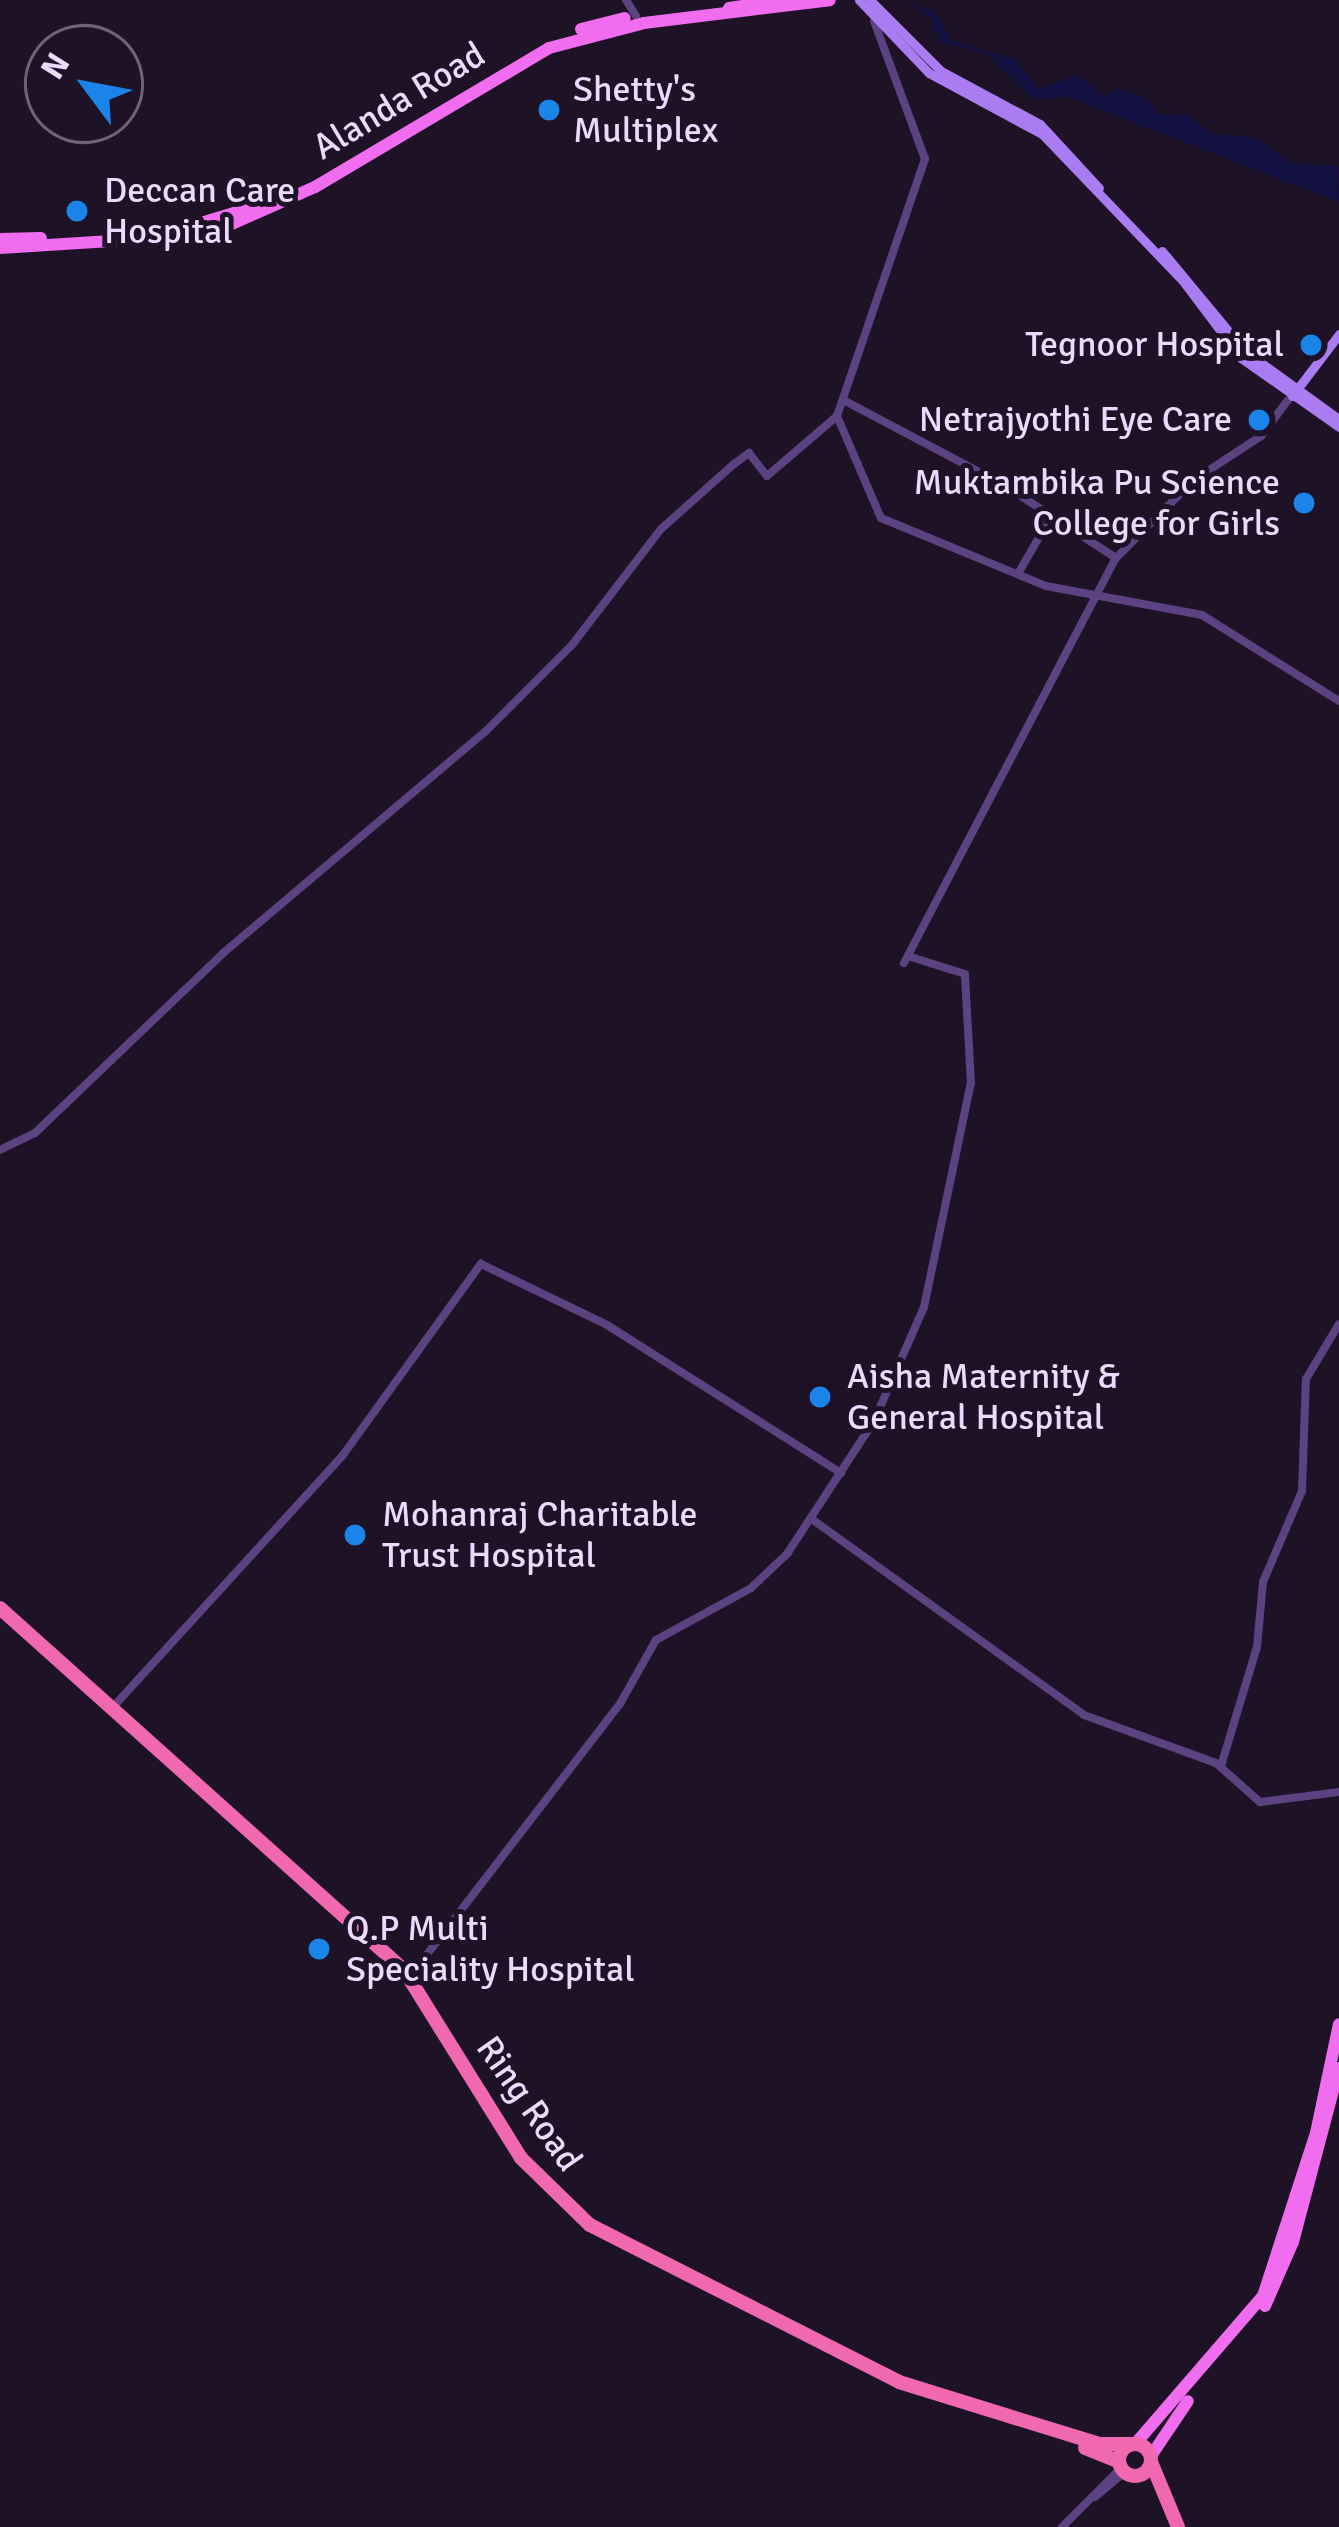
<!DOCTYPE html>
<html>
<head>
<meta charset="utf-8">
<style>
	body { margin:0 }
	#map { position:relative; width:1339px; height:2527px; overflow:hidden; background:#1d1226; font-family:Signika,sans-serif }
	div>[style] { position:absolute }
	.water>* { inset:0; background:#111041 }
	.tertiary>* { height:8px; margin:-4px; padding:0 4px; transform-origin:4px; border-radius:4px; background:#5c4280 }
	.secondary>* { height:9px; margin:-4.5px; padding:0 4.5px; transform-origin:4.5px; border-radius:4.5px; background:#ab7bf2 }
	.primary>* { height:12px; margin:-6px; padding:0 6px; transform-origin:6px; border-radius:6px; background:#f06def }
	.trunk>* { height:14px; margin:-7px; padding:0 7px; transform-origin:7px; border-radius:7px; background:#f068af }
	.trunk>.ring { margin:-7px; padding:0; box-sizing:content-box; background:none; border:14px solid #f068af; border-radius:50% }
	.dots>* { width:33px; height:33px; translate:-50% -50%; box-sizing:border-box; border:6px solid #1d1226; border-radius:50% }
	span { translate:-50% -50%; white-space:nowrap; text-align:center; line-height:1.15; -webkit-text-stroke:10px #1d1226; paint-order:stroke }
	.poi-label { font-size:36px; color:#ebdafb }
	.left { translate:0 -50%; text-align:left }
	.right { translate:-100% -50%; text-align:right }
	.street-label { font-size:36px; color:#ebdafb }
	.north { position:absolute; left:24px; top:24px; width:120px; height:120px; box-sizing:border-box; background:#1d1226; border:3px solid #6f627b; border-radius:50%; rotate:302deg; font-size:33px; font-weight:700; line-height:48px; text-align:center; color:#ebdafb }
	.north::after { content:''; display:block; margin:auto; width:42px; height:54px; background:#1a84e8; clip-path:polygon(50% 0,100% 100%,50% 72%,0 100%) }
</style>
</head>
<body>
<div id="map">
	<div class="water">
		<div style="clip-path:polygon(904px 0,935px 12px,952px 41px,1015px 59px,1038px 89px,1077px 75px,1105px 96px,1117px 88px,1148px 99px,1158px 115px,1187px 114px,1211px 133px,1257px 138px,1290px 163px,1338px 166px,1339px 202px,1068px 97px,1033px 99px,986px 53px,940px 42px,930px 17px)"></div>
	</div>
	<div class="tertiary">
		<div style="left:626px;top:0;width:19px;rotate:58deg"></div>
		<div style="left:847px;top:402px;width:178px;rotate:27.9deg"></div>
		<div style="left:1004px;top:485px;width:134px;rotate:33.1deg"></div>
		<div style="left:1116px;top:558px;width:110px;rotate:-45deg"></div>
		<div style="left:1194px;top:480px;width:80px;rotate:-33.3deg"></div>
		<div style="left:1261px;top:436px;width:45px;rotate:-53.1deg"></div>
		<div style="left:837px;top:416px;width:111px;rotate:66.7deg"></div>
		<div style="left:881px;top:518px;width:178px;rotate:22.4deg"></div>
		<div style="left:1046px;top:586px;width:159px;rotate:10.5deg"></div>
		<div style="left:1202px;top:615px;width:162px;rotate:32.1deg"></div>
		<div style="left:1019px;top:572px;width:60px;rotate:-60deg"></div>
		<div style="left:904px;top:963px;width:457px;rotate:-62.4deg"></div>
		<div style="left:0;top:1150px;width:39px;rotate:-26deg"></div>
		<div style="left:35px;top:1133px;width:259px;rotate:-43.7deg"></div>
		<div style="left:222px;top:954px;width:344px;rotate:-40.2deg"></div>
		<div style="left:485px;top:732px;width:123px;rotate:-45deg"></div>
		<div style="left:572px;top:645px;width:146px;rotate:-52.5deg"></div>
		<div style="left:661px;top:529px;width:98px;rotate:-41.7deg"></div>
		<div style="left:734px;top:464px;width:19px;rotate:-36deg"></div>
		<div style="left:749px;top:453px;width:29px;rotate:52deg"></div>
		<div style="left:767px;top:476px;width:92px;rotate:-40.6deg"></div>
		<div style="left:837px;top:416px;width:272px;rotate:-71.1deg"></div>
		<div style="left:925px;top:159px;width:147px;rotate:-110.3deg"></div>
		<div style="left:813px;top:1520px;width:334px;rotate:35.7deg"></div>
		<div style="left:1084px;top:1715px;width:140px;rotate:20deg"></div>
		<div style="left:1216px;top:1763px;width:59px;rotate:41.6deg"></div>
		<div style="left:1260px;top:1802px;width:80px;rotate:-7.2deg"></div>
		<div style="left:113px;top:1707px;width:341px;rotate:-47.6deg"></div>
		<div style="left:343px;top:1455px;width:236px;rotate:-54.2deg"></div>
		<div style="left:481px;top:1264px;width:140px;rotate:25.8deg"></div>
		<div style="left:607px;top:1325px;width:277px;rotate:32.3deg"></div>
		<div style="left:1221px;top:1766px;width:124px;rotate:-73.2deg"></div>
		<div style="left:1257px;top:1647px;width:65px;rotate:-84.7deg"></div>
		<div style="left:1263px;top:1582px;width:99px;rotate:-66.8deg"></div>
		<div style="left:1302px;top:1491px;width:112px;rotate:-88deg"></div>
		<div style="left:1306px;top:1379px;width:64px;rotate:-59deg"></div>
		<div style="left:408px;top:1979px;width:349px;rotate:-52.4deg"></div>
		<div style="left:621px;top:1702px;width:71px;rotate:-60.6deg"></div>
		<div style="left:656px;top:1640px;width:108px;rotate:-28.7deg"></div>
		<div style="left:751px;top:1588px;width:50px;rotate:-43.4deg"></div>
		<div style="left:787px;top:1554px;width:159px;rotate:-56.8deg"></div>
		<div style="left:874px;top:1421px;width:124px;rotate:-66.3deg"></div>
		<div style="left:924px;top:1307px;width:229px;rotate:-78.2deg"></div>
		<div style="left:971px;top:1083px;width:109px;rotate:-93.2deg"></div>
		<div style="left:965px;top:974px;width:60px;rotate:-162.5deg"></div>
		<div style="left:1095px;top:2497px;width:39px;rotate:-40deg"></div>
		<div style="left:1062px;top:2527px;width:83px;rotate:-45deg"></div>
	</div>
	<div class="secondary">
		<div style="left:859px;top:0;width:101px;rotate:46.2deg"></div>
		<div style="left:929px;top:73px;width:128px;rotate:28.4deg"></div>
		<div style="left:1042px;top:134px;width:204px;rotate:46.2deg"></div>
		<div style="left:1183px;top:281px;width:96px;rotate:53deg"></div>
		<div style="left:1241px;top:358px;width:120px;rotate:35.1deg"></div>
		<div style="left:870px;top:0;width:100px;rotate:45deg"></div>
		<div style="left:941px;top:71px;width:112px;rotate:28.2deg"></div>
		<div style="left:1040px;top:124px;width:87px;rotate:47.3deg"></div>
		<div style="left:1162px;top:251px;width:130px;rotate:50.3deg"></div>
		<div style="left:1245px;top:351px;width:116px;rotate:35.9deg"></div>
		<div style="left:1292px;top:396px;width:78px;rotate:-52.8deg"></div>
	</div>
	<div class="primary">
		<div style="left:729px;top:8px;width:54px;rotate:-8.6deg"></div>
		<div style="left:581px;top:29px;width:45px;rotate:-14deg"></div>
		<div style="left:181px;top:229px;width:93px;rotate:-16.9deg"></div>
		<div style="left:0;top:239px;width:41px;rotate:-1.4deg"></div>
		<div style="left:0;top:248px;width:207px;rotate:-3.6deg"></div>
		<div style="left:207px;top:235px;width:118px;rotate:-24deg"></div>
		<div style="left:315px;top:187px;width:272px;rotate:-30.7deg"></div>
		<div style="left:549px;top:48px;width:98px;rotate:-14.7deg"></div>
		<div style="left:644px;top:23px;width:187px;rotate:-7deg"></div>
		<div style="left:1265px;top:2306px;width:70px;rotate:-66.4deg"></div>
		<div style="left:1293px;top:2242px;width:180px;rotate:-75.2deg"></div>
		<div style="left:1136px;top:2443px;width:194px;rotate:-49.2deg"></div>
		<div style="left:1263px;top:2296px;width:171px;rotate:-72deg"></div>
		<div style="left:1316px;top:2133px;width:111px;rotate:-78.1deg"></div>
		<div style="left:1151px;top:2456px;width:66px;rotate:-56.1deg"></div>
	</div>
	<div class="trunk">
		<div style="left:0;top:1608px;width:542px;rotate:41.86deg"></div>
		<div style="left:404px;top:1970px;width:221px;rotate:58.1deg"></div>
		<div style="left:521px;top:2158px;width:96px;rotate:44.2deg"></div>
		<div style="left:590px;top:2225px;width:347px;rotate:26.9deg"></div>
		<div style="left:899px;top:2382px;width:209px;rotate:17.2deg"></div>
		<div style="left:1099px;top:2444px;width:32px"></div>
		<div class="ring" style="left:1119px;top:2444px;width:18px;height:18px"></div>
		<div style="left:1085px;top:2448px;width:37px;rotate:22deg"></div>
		<div style="left:1151px;top:2462px;width:70px;rotate:67.4deg"></div>
	</div>
	<div class="dots">
		<div style="left:549px;top:110px;background:#1a84e8"></div>
		<div style="left:77px;top:211px;background:#1a84e8"></div>
		<div style="left:1311px;top:345px;background:#1a84e8"></div>
		<div style="left:1259px;top:420px;background:#1a84e8"></div>
		<div style="left:1304px;top:503px;background:#1a84e8"></div>
		<div style="left:820px;top:1397px;background:#1a84e8"></div>
		<div style="left:355px;top:1535px;background:#1a84e8"></div>
		<div style="left:319px;top:1949px;background:#1a84e8"></div>
	</div>
	<div class="poi-label">
		<span class="left" style="left:573px;top:110px">Shetty's<br>Multiplex</span>
		<span class="left" style="left:104px;top:211px">Deccan Care<br>Hospital</span>
		<span class="right" style="left:1284px;top:345px">Tegnoor Hospital</span>
		<span class="right" style="left:1232px;top:420px">Netrajyothi Eye Care</span>
		<span class="right" style="left:1280px;top:503px">Muktambika Pu Science<br>College for Girls</span>
		<span class="left" style="left:847px;top:1397px">Aisha Maternity &amp;<br>General Hospital</span>
		<span class="left" style="left:382px;top:1535px">Mohanraj Charitable<br>Trust Hospital</span>
		<span class="left" style="left:346px;top:1949px">Q.P Multi<br>Speciality Hospital</span>
	</div>
	<div class="street-label">
		<span style="left:399px;top:101px;rotate:-31deg">Alanda Road</span>
		<span style="left:529px;top:2104px;rotate:55deg">Ring Road</span>
	</div>
	<div class="north">N</div>
</div>
</body>
</html>
